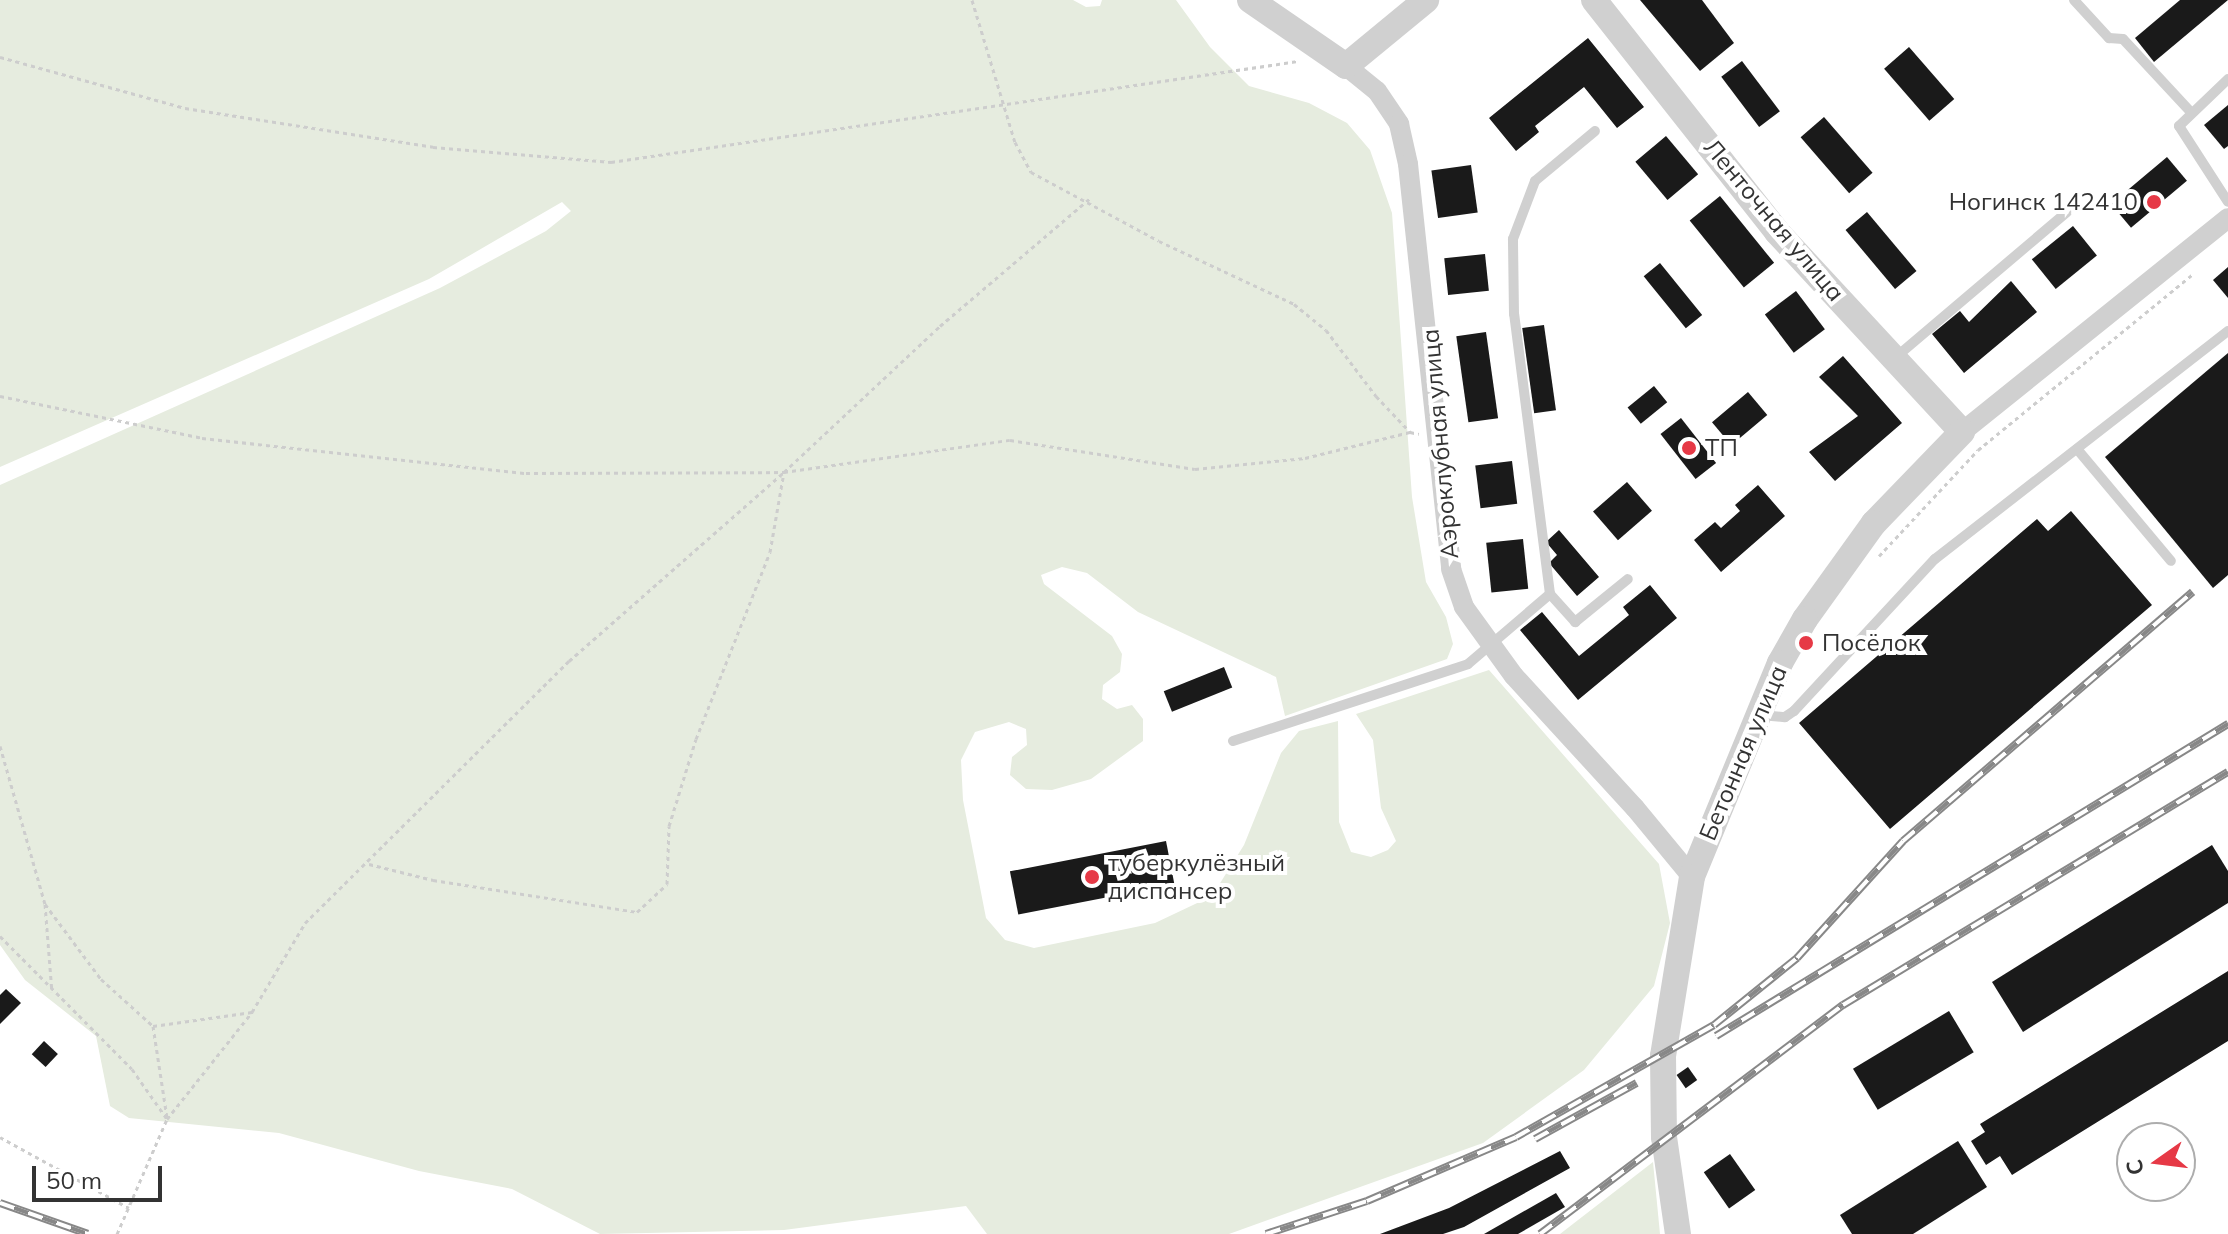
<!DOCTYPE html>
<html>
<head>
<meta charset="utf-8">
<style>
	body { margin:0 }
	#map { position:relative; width:2228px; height:1234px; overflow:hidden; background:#fff; font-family:Mulish,sans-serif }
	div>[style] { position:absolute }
	.green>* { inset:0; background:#e6ecdf }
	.building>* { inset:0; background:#1a1a1a; transform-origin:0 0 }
	.path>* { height:3px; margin-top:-1.5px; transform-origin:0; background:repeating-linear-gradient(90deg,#cdcdcd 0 4px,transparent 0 8px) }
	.service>* { height:10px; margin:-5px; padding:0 5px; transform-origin:5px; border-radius:5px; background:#d0d0d0 }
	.minor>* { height:20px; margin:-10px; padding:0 10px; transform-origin:10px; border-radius:10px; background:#d0d0d0 }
	.tertiary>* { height:26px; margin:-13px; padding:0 13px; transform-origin:13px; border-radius:13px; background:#d0d0d0 }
	.rail>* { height:8px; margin-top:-4px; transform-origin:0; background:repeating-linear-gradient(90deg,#fff 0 15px,#888 0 30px); box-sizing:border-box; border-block:2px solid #888 }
	.dots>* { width:22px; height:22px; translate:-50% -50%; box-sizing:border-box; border:4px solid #fff; border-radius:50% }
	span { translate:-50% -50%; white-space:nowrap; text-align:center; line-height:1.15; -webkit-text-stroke:8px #fff; paint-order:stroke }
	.poi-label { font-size:24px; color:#333 }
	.right { translate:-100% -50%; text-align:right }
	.left { translate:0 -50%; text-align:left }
	.street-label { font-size:24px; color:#333 }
	.north { position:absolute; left:2116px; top:1122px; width:80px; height:80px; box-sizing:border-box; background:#fff; border:2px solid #adadad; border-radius:50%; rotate:256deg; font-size:22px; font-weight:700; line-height:32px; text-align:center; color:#333 }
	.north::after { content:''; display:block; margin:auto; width:28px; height:36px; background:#e63946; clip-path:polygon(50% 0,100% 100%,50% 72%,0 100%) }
	.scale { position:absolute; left:32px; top:1166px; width:130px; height:36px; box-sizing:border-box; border:4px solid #333; border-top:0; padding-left:10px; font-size:24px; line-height:28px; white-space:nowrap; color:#333; -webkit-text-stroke:6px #fff; paint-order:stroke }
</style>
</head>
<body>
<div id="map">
	<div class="green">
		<div style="clip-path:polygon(0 0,1073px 0,1086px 7px,1100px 6px,1102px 0,1176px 0,1210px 47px,1249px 86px,1309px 103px,1347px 123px,1370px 150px,1392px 213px,1412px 497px,1426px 582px,1446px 617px,1453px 644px,1447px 659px,1285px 716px,1276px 677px,1138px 612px,1087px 573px,1062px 567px,1041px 575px,1044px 584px,1112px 636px,1122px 654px,1120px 672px,1103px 685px,1102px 699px,1117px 709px,1132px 705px,1143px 719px,1143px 741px,1091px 779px,1052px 790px,1026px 789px,1010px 775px,1012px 757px,1027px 745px,1026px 729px,1009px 722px,975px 732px,961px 760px,963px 800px,986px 918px,1005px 940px,1034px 948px,1155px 923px,1212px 896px,1244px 845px,1281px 753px,1299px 731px,1338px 721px,1339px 822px,1351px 852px,1371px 857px,1388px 850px,1396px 841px,1381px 808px,1373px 740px,1356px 714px,1489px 670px,1659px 864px,1670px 923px,1654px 986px,1584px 1070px,1483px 1143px,1229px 1234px,987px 1234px,966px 1206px,784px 1230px,600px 1234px,512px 1189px,419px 1171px,279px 1133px,129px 1118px,110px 1106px,96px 1036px,25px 980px,0 945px,0 485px,440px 288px,546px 231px,571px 211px,562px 202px,429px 279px,0 467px)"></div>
		<div style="clip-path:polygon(1653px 1162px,1660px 1234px,1560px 1234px)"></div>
	</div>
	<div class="building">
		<div style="clip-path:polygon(1640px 0,1702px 0,1734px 43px,1700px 71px)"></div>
		<div style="clip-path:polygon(2180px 0,2228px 0,2154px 62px,2135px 38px)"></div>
		<div style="clip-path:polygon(1588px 38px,1644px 107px,1617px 128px,1584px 87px,1535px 126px,1539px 132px,1516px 151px,1489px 118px)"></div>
		<div style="left:1909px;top:47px;width:69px;height:33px;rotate:49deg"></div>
		<div style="left:1742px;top:61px;width:63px;height:26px;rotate:53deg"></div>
		<div style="clip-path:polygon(2228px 105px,2228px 146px,2224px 149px,2204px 125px)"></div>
		<div style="left:1824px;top:117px;width:74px;height:31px;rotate:49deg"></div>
		<div style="left:1666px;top:136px;width:50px;height:40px;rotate:50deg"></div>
		<div style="left:2167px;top:157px;width:31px;height:73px;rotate:50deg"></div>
		<div style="left:1471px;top:165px;width:48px;height:40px;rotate:82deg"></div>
		<div style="left:1720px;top:196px;width:86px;height:39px;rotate:51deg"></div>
		<div style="left:1867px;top:212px;width:77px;height:28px;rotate:50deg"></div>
		<div style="left:2073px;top:226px;width:38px;height:53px;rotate:51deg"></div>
		<div style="left:1485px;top:254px;width:37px;height:41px;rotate:84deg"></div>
		<div style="left:1660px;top:263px;width:67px;height:21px;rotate:51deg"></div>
		<div style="clip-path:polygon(2228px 267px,2228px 298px,2213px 280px)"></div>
		<div style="clip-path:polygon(2011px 281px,2037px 312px,1964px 373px,1932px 334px,1960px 311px,1969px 322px)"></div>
		<div style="left:1796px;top:291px;width:48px;height:39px;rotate:53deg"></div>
		<div style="left:1544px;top:325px;width:86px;height:22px;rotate:82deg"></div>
		<div style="left:1486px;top:332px;width:87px;height:30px;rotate:82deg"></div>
		<div style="clip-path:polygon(2228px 353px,2228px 575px,2213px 588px,2105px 457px)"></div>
		<div style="clip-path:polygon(1843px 356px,1902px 423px,1835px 481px,1809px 452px,1858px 416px,1819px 377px)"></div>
		<div style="left:1654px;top:386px;width:21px;height:34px;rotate:51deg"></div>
		<div style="left:1748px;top:392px;width:30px;height:47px;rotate:50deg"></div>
		<div style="left:1681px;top:418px;width:57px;height:26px;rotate:52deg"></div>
		<div style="left:1512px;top:461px;width:43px;height:37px;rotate:83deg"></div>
		<div style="left:1627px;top:482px;width:38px;height:45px;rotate:49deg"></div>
		<div style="clip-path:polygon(1758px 485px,1785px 516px,1721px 572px,1694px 540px,1715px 522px,1721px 528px,1740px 511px,1735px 505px)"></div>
		<div style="clip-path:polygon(2071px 511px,2152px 605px,1890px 829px,1799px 723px,2037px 519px,2048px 531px)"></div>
		<div style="clip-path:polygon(1559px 530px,1599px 577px,1577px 596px,1549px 563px,1557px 555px,1546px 542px)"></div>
		<div style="left:1523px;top:539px;width:50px;height:37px;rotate:84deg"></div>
		<div style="clip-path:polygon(1650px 585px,1677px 618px,1578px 700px,1520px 630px,1542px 612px,1579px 656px,1629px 615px,1623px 607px)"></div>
		<div style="left:1224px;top:667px;width:22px;height:65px;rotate:68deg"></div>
		<div style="left:1166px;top:841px;width:44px;height:159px;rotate:79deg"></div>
		<div style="clip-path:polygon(2212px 845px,2228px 871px,2228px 903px,2023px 1032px,1992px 982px)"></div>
		<div style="clip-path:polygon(2228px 971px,2228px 1041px,2012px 1175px,2000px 1156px,1986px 1165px,1971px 1141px,1985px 1132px,1980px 1124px)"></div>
		<div style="clip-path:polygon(6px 989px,21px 1003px,0 1024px,0 995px)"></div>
		<div style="left:1949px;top:1011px;width:48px;height:112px;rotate:59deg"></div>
		<div style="left:44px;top:1041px;width:19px;height:18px;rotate:43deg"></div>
		<div style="left:1688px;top:1067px;width:16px;height:14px;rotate:55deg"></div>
		<div style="clip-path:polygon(1958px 1141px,1987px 1187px,1913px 1234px,1852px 1234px,1840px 1215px)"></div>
		<div style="clip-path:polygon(1560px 1151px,1570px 1168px,1464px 1227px,1443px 1234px,1380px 1234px,1449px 1208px)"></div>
		<div style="left:1730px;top:1154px;width:44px;height:32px;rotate:55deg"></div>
		<div style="clip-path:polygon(1556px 1193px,1565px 1207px,1518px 1234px,1484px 1234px)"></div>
	</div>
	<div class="path">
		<div style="left:972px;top:0;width:148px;rotate:73.2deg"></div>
		<div style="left:1015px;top:142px;width:34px;rotate:62deg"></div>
		<div style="left:1031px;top:172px;width:145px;rotate:28.3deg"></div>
		<div style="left:1159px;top:241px;width:149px;rotate:25deg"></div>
		<div style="left:1294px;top:304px;width:41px;rotate:39.1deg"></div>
		<div style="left:1326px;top:330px;width:83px;rotate:52.9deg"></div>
		<div style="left:1376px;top:396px;width:50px;rotate:46.6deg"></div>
		<div style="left:1410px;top:432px;width:9px;rotate:13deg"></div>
		<div style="left:0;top:57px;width:192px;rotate:15.4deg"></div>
		<div style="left:185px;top:108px;width:251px;rotate:8.9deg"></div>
		<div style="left:433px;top:147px;width:179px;rotate:4.8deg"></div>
		<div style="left:611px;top:162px;width:694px;rotate:-8.36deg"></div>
		<div style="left:0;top:396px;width:206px;rotate:11.7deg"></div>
		<div style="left:202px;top:438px;width:326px;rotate:6.2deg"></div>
		<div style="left:526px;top:473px;width:258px;rotate:-0.2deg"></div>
		<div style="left:784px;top:472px;width:228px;rotate:-8.1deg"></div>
		<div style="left:1010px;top:440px;width:187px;rotate:8.9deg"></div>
		<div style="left:1195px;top:469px;width:111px;rotate:-5.7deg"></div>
		<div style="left:1305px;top:458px;width:108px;rotate:-13.9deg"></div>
		<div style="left:1879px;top:556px;width:145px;rotate:-47deg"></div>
		<div style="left:1978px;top:450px;width:278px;rotate:-39.3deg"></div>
		<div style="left:0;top:746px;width:164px;rotate:74.1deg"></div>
		<div style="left:45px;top:904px;width:88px;rotate:85.5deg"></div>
		<div style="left:369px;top:864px;width:66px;rotate:14deg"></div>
		<div style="left:433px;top:880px;width:206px;rotate:8.9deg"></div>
		<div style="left:637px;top:912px;width:41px;rotate:-43deg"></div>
		<div style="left:667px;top:884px;width:58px;rotate:-88deg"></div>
		<div style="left:669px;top:826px;width:91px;rotate:-72.8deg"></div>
		<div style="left:696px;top:739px;width:201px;rotate:-68.4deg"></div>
		<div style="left:770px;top:552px;width:81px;rotate:-80.1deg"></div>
		<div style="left:45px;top:904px;width:94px;rotate:53.3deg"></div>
		<div style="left:101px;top:979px;width:70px;rotate:42.1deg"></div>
		<div style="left:153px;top:1026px;width:100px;rotate:-8deg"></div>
		<div style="left:0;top:936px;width:187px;rotate:45.2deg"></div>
		<div style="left:132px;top:1069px;width:61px;rotate:55deg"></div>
		<div style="left:153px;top:1026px;width:92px;rotate:81.3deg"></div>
		<div style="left:0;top:1137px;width:147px;rotate:28.8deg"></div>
		<div style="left:117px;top:1234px;width:125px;rotate:-66.5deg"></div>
		<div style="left:167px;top:1119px;width:137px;rotate:-51.5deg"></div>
		<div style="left:252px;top:1012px;width:104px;rotate:-59.2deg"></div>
		<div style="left:305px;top:923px;width:372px;rotate:-44.8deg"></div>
		<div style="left:569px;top:661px;width:286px;rotate:-41.3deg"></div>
		<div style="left:784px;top:472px;width:214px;rotate:-43.1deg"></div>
		<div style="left:940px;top:326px;width:196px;rotate:-40.4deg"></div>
	</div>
	<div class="service">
		<div style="left:2074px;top:0;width:52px;rotate:47.4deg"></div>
		<div style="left:2109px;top:38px;width:14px;rotate:4deg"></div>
		<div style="left:2123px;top:39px;width:98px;rotate:47.1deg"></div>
		<div style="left:2228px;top:79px;width:68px;rotate:136.2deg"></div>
		<div style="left:2179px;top:126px;width:90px;rotate:57.2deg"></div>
		<div style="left:1896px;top:357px;width:224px;rotate:-40.3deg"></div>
		<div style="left:2077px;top:449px;width:146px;rotate:50deg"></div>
		<div style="left:1550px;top:594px;width:282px;rotate:-97.3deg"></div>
		<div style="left:1514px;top:314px;width:75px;rotate:-90.8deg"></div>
		<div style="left:1513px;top:239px;width:62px;rotate:-69.2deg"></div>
		<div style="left:1535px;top:181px;width:78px;rotate:-39.8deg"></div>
		<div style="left:1760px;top:715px;width:25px;rotate:5deg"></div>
		<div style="left:1785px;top:717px;width:11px;rotate:-34deg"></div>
		<div style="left:1794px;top:711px;width:207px;rotate:-47.2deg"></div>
		<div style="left:1935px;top:559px;width:371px;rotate:-37.9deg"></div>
		<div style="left:1233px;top:741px;width:247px;rotate:-18.1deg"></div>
		<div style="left:1468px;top:664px;width:108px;rotate:-40.5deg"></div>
		<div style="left:1550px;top:594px;width:38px;rotate:48deg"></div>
		<div style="left:1575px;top:622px;width:68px;rotate:-39.1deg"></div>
	</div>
	<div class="minor">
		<div style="left:1346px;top:66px;width:40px;rotate:39deg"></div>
		<div style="left:1377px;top:91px;width:40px;rotate:56deg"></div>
		<div style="left:1399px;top:124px;width:41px;rotate:77.3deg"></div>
		<div style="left:1408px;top:164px;width:407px;rotate:83.9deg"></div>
		<div style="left:1451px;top:569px;width:40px;rotate:71.1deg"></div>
		<div style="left:1464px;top:607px;width:85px;rotate:54.1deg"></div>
		<div style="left:1514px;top:676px;width:179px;rotate:47.5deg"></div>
		<div style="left:1635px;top:808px;width:89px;rotate:50.4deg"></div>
		<div style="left:1962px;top:432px;width:341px;rotate:-38.8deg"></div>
	</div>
	<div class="tertiary">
		<div style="left:1250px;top:0;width:116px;rotate:34.5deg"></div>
		<div style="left:1346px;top:66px;width:104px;rotate:-39.5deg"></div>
		<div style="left:1594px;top:0;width:295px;rotate:51.7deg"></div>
		<div style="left:1777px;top:232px;width:272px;rotate:47.2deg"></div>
		<div style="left:1962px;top:432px;width:127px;rotate:134deg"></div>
		<div style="left:1874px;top:523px;width:118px;rotate:125.7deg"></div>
		<div style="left:1805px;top:619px;width:51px;rotate:119.6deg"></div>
		<div style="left:1780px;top:663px;width:231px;rotate:112.4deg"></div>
		<div style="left:1692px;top:877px;width:181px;rotate:99.2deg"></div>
		<div style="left:1663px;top:1056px;width:81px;rotate:89.3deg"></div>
		<div style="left:1664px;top:1137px;width:98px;rotate:81.8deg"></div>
	</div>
	<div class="rail">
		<div style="left:1716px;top:1036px;width:600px;rotate:-31.36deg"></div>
		<div style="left:1535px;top:1139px;width:116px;rotate:-28.8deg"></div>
		<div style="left:0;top:1203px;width:93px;rotate:19.4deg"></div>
		<div style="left:1266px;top:1234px;width:106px;rotate:-18.1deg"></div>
		<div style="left:1367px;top:1201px;width:162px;rotate:-23.2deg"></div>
		<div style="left:1516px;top:1137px;width:227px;rotate:-29.5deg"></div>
		<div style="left:1714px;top:1025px;width:107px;rotate:-38.9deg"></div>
		<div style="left:1797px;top:958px;width:158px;rotate:-47.8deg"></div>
		<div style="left:1903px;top:841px;width:382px;rotate:-40.7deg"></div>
		<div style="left:1540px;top:1234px;width:380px;rotate:-37.1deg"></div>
		<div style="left:1843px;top:1005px;width:450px;rotate:-31.2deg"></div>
	</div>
	<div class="dots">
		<div style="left:2154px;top:202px;background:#e63946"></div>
		<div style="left:1689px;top:448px;background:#e63946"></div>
		<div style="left:1806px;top:643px;background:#e63946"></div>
		<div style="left:1092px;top:877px;background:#e63946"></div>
	</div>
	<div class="poi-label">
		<span class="right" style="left:2138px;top:202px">Ногинск 142410</span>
		<span class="left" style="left:1705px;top:448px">ТП</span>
		<span class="left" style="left:1822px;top:643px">Посёлок</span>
		<span class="left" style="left:1108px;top:877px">туберкулёзный<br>диспансер</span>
	</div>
	<div class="street-label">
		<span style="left:1774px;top:220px;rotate:50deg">Ленточная улица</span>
		<span style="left:1440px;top:444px;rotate:-95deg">Аэроклубная улица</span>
		<span style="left:1743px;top:753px;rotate:-67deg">Бетонная улица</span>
	</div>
	<div class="north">С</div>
	<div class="scale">50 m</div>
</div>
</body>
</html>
